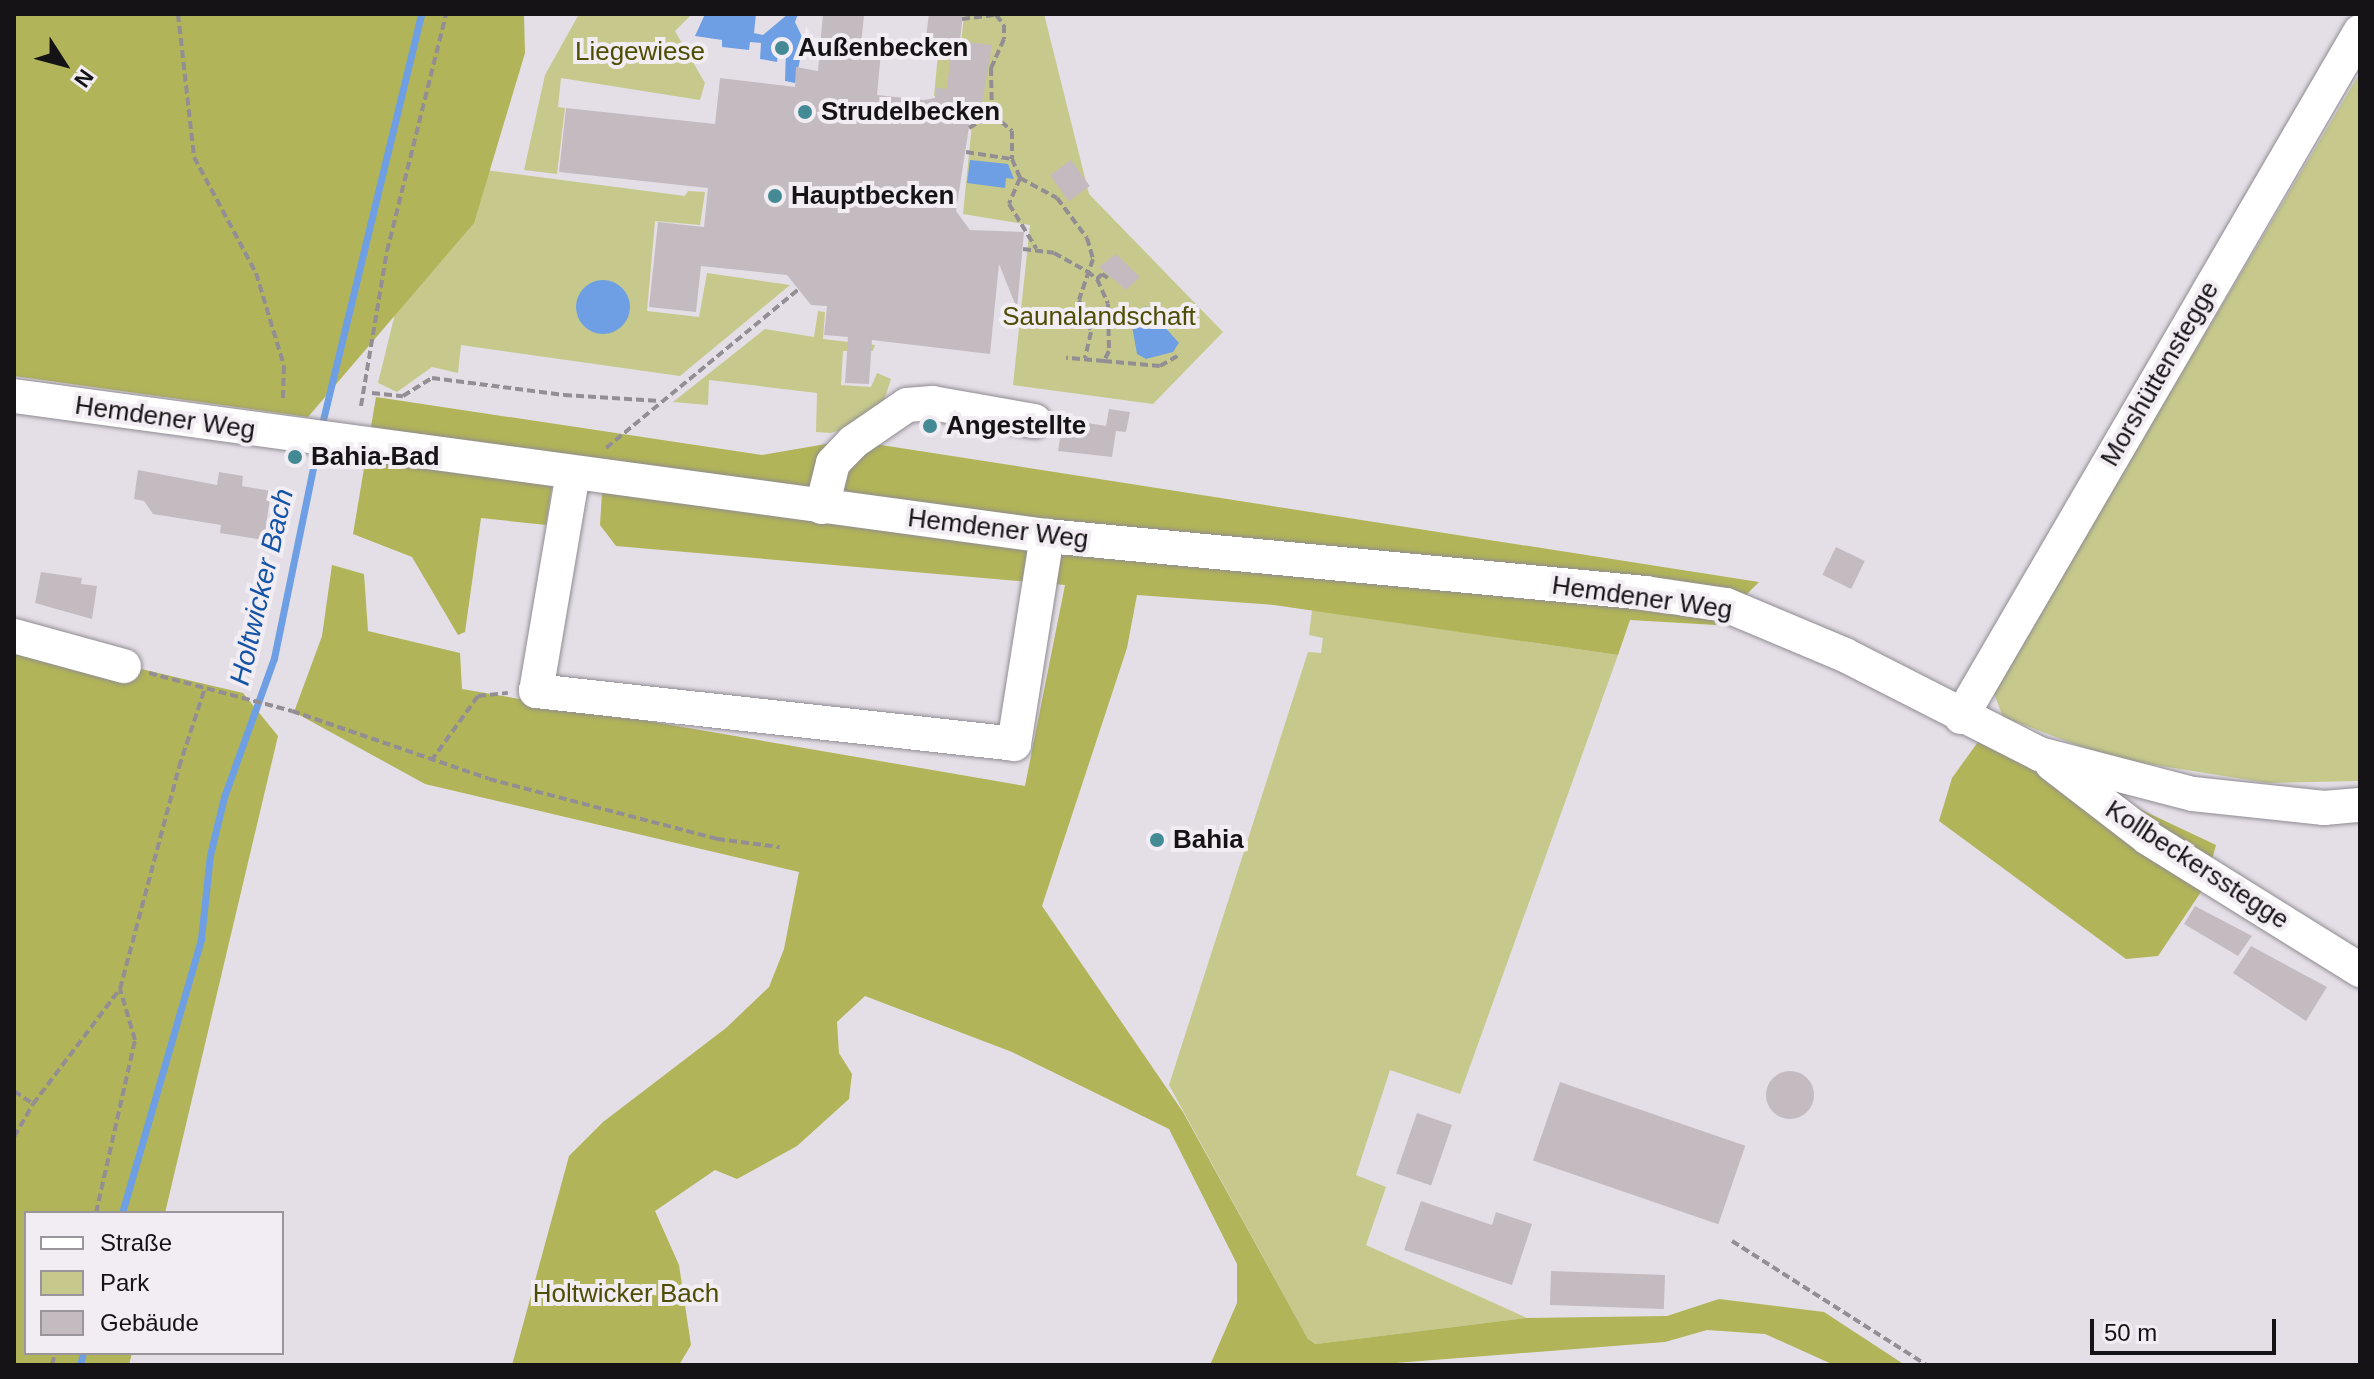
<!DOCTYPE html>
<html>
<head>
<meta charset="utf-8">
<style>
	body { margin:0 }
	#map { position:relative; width:2374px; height:1379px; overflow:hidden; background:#e4dfe6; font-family:Helvetica,sans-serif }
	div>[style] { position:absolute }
	.green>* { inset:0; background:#c6c98b }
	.forest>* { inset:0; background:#b1b458 }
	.water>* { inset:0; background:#6e9fe4 }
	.round { border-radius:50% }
	.stream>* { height:7px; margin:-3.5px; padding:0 3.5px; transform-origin:3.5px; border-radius:3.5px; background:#6e9fe4 }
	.building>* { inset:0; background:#c4bbc0; transform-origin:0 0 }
	.path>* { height:4px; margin-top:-2px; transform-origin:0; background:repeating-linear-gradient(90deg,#928e93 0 8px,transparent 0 12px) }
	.roads { filter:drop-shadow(0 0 2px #908b92) drop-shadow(0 0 2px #908b92) }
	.minor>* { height:34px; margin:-17px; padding:0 17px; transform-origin:17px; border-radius:17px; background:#fff }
	.dots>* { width:22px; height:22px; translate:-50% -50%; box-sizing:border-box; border:4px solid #f2ecf3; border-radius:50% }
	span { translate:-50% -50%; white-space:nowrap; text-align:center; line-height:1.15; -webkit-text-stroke:8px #f2ecf3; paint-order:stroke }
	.poi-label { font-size:26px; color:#151315; font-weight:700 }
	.left { translate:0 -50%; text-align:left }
	.park-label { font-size:26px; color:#4d4d03 }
	.street-label { font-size:26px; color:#151315 }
	.water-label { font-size:28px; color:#1454a6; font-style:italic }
	.frame { position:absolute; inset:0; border:16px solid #151315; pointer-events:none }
	.legend { position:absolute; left:24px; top:1211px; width:260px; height:144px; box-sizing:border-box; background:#f2ecf3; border:2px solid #9a959a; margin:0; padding:10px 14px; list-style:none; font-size:24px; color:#151315 }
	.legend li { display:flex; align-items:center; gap:16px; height:40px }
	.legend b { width:40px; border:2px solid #9a959a }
	.north { position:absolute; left:24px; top:24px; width:80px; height:80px; -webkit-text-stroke:6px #f2ecf3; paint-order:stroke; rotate:126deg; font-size:22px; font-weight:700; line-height:32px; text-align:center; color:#151315 }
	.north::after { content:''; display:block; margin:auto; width:28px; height:36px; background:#151315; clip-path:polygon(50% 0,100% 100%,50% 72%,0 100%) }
	.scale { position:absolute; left:2090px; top:1319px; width:186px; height:36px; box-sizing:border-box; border:4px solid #151315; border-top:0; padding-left:10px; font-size:24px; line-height:28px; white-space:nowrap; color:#151315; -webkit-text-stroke:6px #f2ecf3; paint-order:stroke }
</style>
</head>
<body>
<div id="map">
	<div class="green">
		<div style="clip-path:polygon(579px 14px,692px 14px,675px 31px,705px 83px,700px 100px,561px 78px,558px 107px,565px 108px,557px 174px,524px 170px,545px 75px)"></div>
		<div style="clip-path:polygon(964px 14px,1044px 14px,1089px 194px,1223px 332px,1153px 404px,1013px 385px,1030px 225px,963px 214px,974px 104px,934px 96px,939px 43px,961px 45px)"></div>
		<div style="clip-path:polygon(2360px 73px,2360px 781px,2268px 783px,2111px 758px,2003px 717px,1993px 691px)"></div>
		<div style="clip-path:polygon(432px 163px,685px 196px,688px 191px,705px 192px,700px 225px,655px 221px,647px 311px,699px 317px,707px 273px,790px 285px,680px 376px,461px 345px,458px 373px,432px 367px,397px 392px,378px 383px)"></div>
		<div style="clip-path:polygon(818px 311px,825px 312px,823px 339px,875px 345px,873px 351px,843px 351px,841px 385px,871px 387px,877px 373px,891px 379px,882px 407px,858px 425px,831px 433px,816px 432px,817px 393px,709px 380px,708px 405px,673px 402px,765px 329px,814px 337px)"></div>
		<div style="clip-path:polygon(1312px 610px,1618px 655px,1460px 1094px,1390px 1070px,1356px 1175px,1386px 1187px,1366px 1245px,1527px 1318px,1317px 1344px,1308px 1339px,1169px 1085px,1308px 652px,1321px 653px,1323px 638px,1309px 635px)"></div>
	</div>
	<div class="forest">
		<div style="clip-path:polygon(14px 14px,524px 14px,525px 53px,474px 223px,308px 417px,14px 376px)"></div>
		<div style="clip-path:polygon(376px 397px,762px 455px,849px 440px,1759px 582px,1716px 625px,1630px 620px,1618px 655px,1274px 605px,1137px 595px,1127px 648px,1042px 906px,1183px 1112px,1308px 1339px,1316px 1344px,1527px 1318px,1667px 1316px,1719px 1299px,1824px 1312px,1905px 1365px,1834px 1365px,1765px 1334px,1707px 1330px,1665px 1342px,1370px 1365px,1210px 1365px,1237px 1303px,1237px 1264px,1169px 1129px,1012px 1052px,865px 996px,837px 1022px,839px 1053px,852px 1074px,849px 1099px,797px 1146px,737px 1179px,715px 1170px,655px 1211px,679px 1265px,691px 1345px,679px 1365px,512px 1365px,569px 1156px,603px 1122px,726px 1028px,769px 987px,784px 949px,799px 872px,425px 784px,294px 712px,322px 636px,332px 565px,364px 574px,368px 631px,460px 653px,462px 689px,1025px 786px,1065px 585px,616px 546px,600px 525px,602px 492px,564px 481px,552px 486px,546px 525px,481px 518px,465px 632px,458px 635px,412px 557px,353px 534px)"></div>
		<div style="clip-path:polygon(14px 639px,243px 693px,278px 736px,165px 1213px,26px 1213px,26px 1353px,132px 1353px,129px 1365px,14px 1365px)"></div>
		<div style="clip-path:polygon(1983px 735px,2216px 845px,2205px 886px,2158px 956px,2126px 959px,1939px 821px,1952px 778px)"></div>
	</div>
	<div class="water">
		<div style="clip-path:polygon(705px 14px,756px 14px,754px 33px,763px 35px,788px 14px,798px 14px,795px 22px,804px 41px,795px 83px,785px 81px,786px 51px,778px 52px,777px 62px,760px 59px,761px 43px,750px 42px,749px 50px,722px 47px,722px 40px,695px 36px)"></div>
		<div style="clip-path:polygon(970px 160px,1008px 164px,1014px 179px,1006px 178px,1005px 188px,967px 183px)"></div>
		<div class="round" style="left:576px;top:280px;width:54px;height:54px"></div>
		<div style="clip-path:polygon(1146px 306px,1179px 343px,1173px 352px,1146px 359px,1137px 354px,1132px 326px,1134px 314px)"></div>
	</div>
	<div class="stream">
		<div style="left:321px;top:428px;width:426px;rotate:-76.4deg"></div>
		<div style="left:122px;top:1213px;width:285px;rotate:-73.9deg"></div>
		<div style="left:201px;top:939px;width:84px;rotate:-83.9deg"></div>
		<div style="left:210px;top:855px;width:60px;rotate:-76.4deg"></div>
		<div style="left:224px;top:797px;width:148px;rotate:-70.2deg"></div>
		<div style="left:274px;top:658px;width:214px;rotate:-78.4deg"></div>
		<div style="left:80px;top:1365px;width:12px;rotate:-76deg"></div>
	</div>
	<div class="building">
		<div style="clip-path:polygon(823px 14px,864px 16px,861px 44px,879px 46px,881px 53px,877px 95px,924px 100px,935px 98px,936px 88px,947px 89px,952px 41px,926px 37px,929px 14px,963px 14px,960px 41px,992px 45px,980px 115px,971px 114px,956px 211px,970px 230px,1024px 232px,1017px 309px,999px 264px,990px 354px,872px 340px,869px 384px,845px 383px,848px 337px,824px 335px,827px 306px,811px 305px,787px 275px,701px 266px,696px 312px,649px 307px,658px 222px,704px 227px,708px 188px,559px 172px,566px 108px,715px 124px,720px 78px,795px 87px,796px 67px,818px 71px)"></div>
		<div style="left:1071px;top:160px;width:32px;height:26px;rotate:54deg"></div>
		<div style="clip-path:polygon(1116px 254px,1140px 277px,1126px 290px,1099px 267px)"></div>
		<div style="clip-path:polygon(1109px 409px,1130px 412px,1126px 432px,1116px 431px,1112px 457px,1058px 451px,1063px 419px,1106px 426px)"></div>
		<div style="clip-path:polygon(138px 470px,217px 485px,219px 472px,243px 476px,242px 486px,271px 491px,264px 540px,220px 533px,221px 525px,153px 514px,144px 501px,134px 499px)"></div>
		<div style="left:1836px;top:547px;width:32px;height:31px;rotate:26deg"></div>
		<div style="clip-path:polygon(41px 572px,82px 578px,81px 584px,97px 586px,92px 619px,35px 603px)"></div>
		<div style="clip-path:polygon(2195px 906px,2252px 936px,2238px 956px,2184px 924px)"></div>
		<div style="clip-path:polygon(2251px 946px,2327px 987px,2306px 1021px,2233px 973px)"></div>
		<div class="round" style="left:1766px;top:1071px;width:48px;height:48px"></div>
		<div style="left:1560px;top:1082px;width:196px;height:83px;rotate:19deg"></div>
		<div style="left:1417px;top:1113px;width:37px;height:64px;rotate:19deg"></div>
		<div style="clip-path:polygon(1421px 1201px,1492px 1225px,1496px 1212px,1532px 1224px,1512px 1285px,1404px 1250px)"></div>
		<div style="left:1665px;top:1275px;width:34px;height:114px;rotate:92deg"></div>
	</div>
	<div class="path">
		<div style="left:178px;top:14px;width:144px;rotate:83.6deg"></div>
		<div style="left:194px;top:157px;width:132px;rotate:61.9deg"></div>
		<div style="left:256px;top:273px;width:97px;rotate:73.2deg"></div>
		<div style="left:284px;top:366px;width:36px;rotate:92deg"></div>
		<div style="left:962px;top:19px;width:34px;rotate:-7deg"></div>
		<div style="left:996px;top:15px;width:13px;rotate:51deg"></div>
		<div style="left:1004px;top:25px;width:14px;rotate:90deg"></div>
		<div style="left:1004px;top:39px;width:32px;rotate:114deg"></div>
		<div style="left:991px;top:68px;width:46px;rotate:88.8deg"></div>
		<div style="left:992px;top:114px;width:26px;rotate:40deg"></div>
		<div style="left:1012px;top:131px;width:28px;rotate:90deg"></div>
		<div style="left:1012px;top:159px;width:21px;rotate:67deg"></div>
		<div style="left:1020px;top:178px;width:42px;rotate:28.4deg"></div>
		<div style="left:1057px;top:198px;width:50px;rotate:53.1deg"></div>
		<div style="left:1087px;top:238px;width:22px;rotate:74deg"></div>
		<div style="left:1093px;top:259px;width:43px;rotate:108.9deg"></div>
		<div style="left:1079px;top:300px;width:34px;rotate:69deg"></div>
		<div style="left:1091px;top:332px;width:27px;rotate:103deg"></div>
		<div style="left:969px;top:128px;width:27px;rotate:-31deg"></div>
		<div style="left:966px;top:152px;width:47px;rotate:8.7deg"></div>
		<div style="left:1020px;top:178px;width:28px;rotate:113deg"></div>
		<div style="left:1009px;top:204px;width:52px;rotate:58.5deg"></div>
		<div style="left:1023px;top:249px;width:31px;rotate:7deg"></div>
		<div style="left:1054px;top:253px;width:38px;rotate:29deg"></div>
		<div style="left:1087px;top:271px;width:13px;rotate:39deg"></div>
		<div style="left:1097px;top:279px;width:27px;rotate:66deg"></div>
		<div style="left:1108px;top:304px;width:47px;rotate:88.8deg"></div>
		<div style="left:1109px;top:351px;width:11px;rotate:117deg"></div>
		<div style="left:1104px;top:361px;width:38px;rotate:-175deg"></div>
		<div style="left:1097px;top:279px;width:7px;rotate:-45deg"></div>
		<div style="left:1102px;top:274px;width:7px;rotate:34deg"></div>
		<div style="left:1104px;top:361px;width:56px;rotate:5.1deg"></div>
		<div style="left:1160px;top:366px;width:24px;rotate:-30deg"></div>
		<div style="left:372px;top:393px;width:31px;rotate:6deg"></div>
		<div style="left:403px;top:396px;width:34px;rotate:-32deg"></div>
		<div style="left:432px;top:378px;width:133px;rotate:7.3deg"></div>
		<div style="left:564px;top:395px;width:96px;rotate:3.6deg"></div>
		<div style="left:361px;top:406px;width:157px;rotate:-80.5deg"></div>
		<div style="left:387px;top:251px;width:244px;rotate:-76deg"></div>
		<div style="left:606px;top:448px;width:250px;rotate:-39.5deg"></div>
		<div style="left:149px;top:673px;width:148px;rotate:14.9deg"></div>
		<div style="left:292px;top:711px;width:208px;rotate:19deg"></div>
		<div style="left:489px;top:779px;width:236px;rotate:14.7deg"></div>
		<div style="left:717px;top:839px;width:63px;rotate:7.4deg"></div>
		<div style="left:431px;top:761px;width:80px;rotate:-54.1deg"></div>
		<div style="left:478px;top:696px;width:30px;rotate:-6deg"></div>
		<div style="left:14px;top:1091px;width:23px;rotate:34deg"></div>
		<div style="left:14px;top:1137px;width:38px;rotate:-60deg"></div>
		<div style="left:33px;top:1104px;width:144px;rotate:-52.9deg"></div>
		<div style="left:120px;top:989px;width:230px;rotate:-75.1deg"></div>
		<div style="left:179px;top:767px;width:83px;rotate:-71.8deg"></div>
		<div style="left:96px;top:1213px;width:177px;rotate:-77.3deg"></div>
		<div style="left:135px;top:1040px;width:53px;rotate:-106.4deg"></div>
		<div style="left:1732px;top:1241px;width:231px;rotate:32.5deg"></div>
		<div style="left:52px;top:1365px;width:12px;rotate:-76deg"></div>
	</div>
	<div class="roads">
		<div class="minor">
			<div style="left:14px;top:396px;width:1042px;rotate:7.72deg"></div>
			<div style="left:1047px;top:536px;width:601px;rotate:5.44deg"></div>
			<div style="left:1645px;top:593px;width:82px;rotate:8.4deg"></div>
			<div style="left:1726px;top:605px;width:129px;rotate:22.8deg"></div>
			<div style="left:1845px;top:655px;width:218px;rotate:27deg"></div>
			<div style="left:2039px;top:754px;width:159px;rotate:14.6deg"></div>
			<div style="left:2193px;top:794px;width:132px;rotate:6.1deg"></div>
			<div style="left:2324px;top:808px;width:36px;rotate:-5deg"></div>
			<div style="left:573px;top:473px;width:221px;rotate:99.6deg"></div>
			<div style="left:536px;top:691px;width:481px;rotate:6.3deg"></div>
			<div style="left:1014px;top:744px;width:211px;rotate:-81deg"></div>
			<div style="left:822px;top:507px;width:45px;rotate:-76deg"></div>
			<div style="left:833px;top:463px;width:29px;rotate:-46deg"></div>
			<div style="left:853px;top:442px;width:65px;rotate:-34.4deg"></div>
			<div style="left:907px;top:405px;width:25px;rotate:-5deg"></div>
			<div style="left:932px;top:403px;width:104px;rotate:10deg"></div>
			<div style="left:14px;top:636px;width:114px;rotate:15.3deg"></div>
			<div style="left:1961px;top:717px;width:793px;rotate:-59.78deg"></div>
			<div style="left:2052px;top:764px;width:121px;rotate:37.6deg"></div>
			<div style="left:2148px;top:838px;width:250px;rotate:31.9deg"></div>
		</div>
	</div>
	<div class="dots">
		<div style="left:782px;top:48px;background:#448a95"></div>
		<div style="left:805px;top:112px;background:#448a95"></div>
		<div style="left:775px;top:196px;background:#448a95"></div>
		<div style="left:930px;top:426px;background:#448a95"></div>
		<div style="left:295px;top:457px;background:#448a95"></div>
		<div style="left:1157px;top:840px;background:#448a95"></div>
	</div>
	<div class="poi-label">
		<span class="left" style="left:798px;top:48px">Außenbecken</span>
		<span class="left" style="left:821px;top:112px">Strudelbecken</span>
		<span class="left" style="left:791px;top:196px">Hauptbecken</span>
		<span class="left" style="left:946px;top:426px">Angestellte</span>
		<span class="left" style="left:311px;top:457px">Bahia-Bad</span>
		<span class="left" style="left:1173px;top:840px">Bahia</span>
	</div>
	<div class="park-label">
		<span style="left:640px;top:52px">Liegewiese</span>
		<span style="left:1099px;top:317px">Saunalandschaft</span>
		<span style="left:626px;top:1294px">Holtwicker Bach</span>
	</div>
	<div class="street-label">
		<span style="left:2160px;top:374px;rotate:-60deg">Morshüttenstegge</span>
		<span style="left:165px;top:418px;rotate:8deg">Hemdener Weg</span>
		<span style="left:998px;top:529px;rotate:7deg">Hemdener Weg</span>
		<span style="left:1642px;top:598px;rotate:8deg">Hemdener Weg</span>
		<span style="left:2197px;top:865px;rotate:33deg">Kollbeckersstegge</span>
	</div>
	<div class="water-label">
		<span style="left:262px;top:587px;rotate:-77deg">Holtwicker Bach</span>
	</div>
	<div class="frame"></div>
	<ul class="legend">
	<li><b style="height:10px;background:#fff"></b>Straße</li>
	<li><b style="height:22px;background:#c6c98b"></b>Park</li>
	<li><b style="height:22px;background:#c4bbc0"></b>Gebäude</li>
	</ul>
	<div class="north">N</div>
	<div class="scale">50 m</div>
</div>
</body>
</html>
